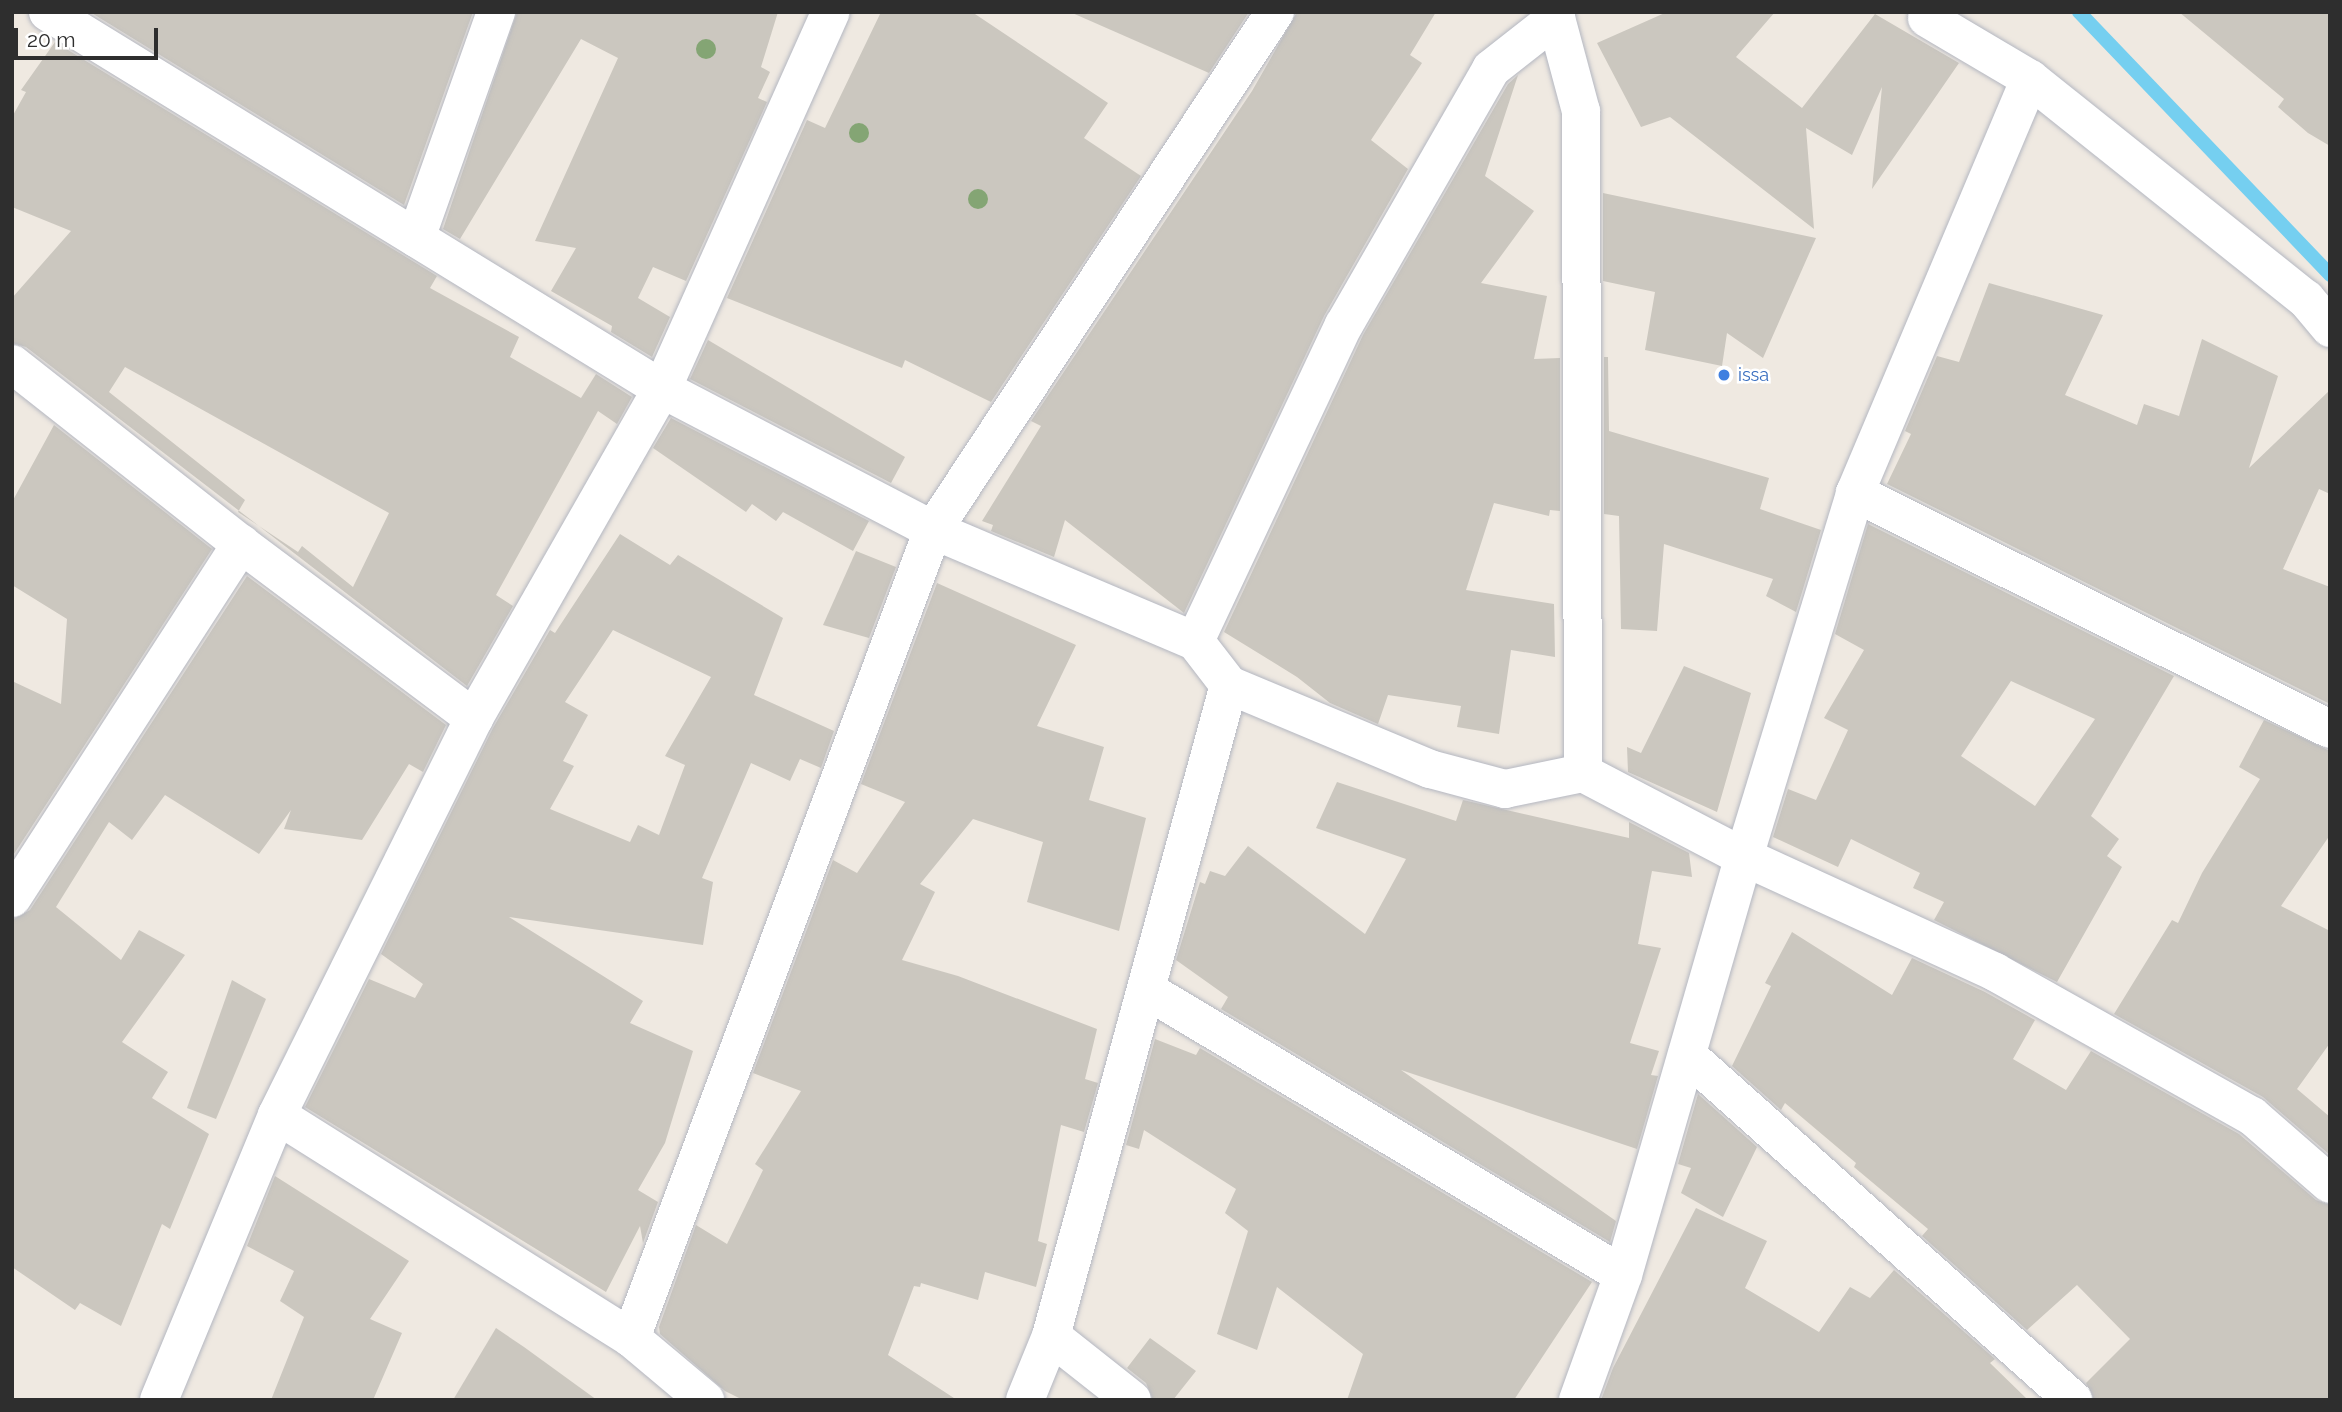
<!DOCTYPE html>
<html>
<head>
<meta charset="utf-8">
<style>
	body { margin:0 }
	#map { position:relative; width:2342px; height:1412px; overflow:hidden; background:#efe9e1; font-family:Raleway,sans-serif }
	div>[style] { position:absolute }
	.stream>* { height:14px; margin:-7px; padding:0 7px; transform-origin:7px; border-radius:7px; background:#75cff0 }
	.building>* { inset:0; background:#cbc7bf }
	.roads { filter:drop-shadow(0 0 2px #b4b7c1) drop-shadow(0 0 2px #b4b7c1) }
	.minor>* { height:38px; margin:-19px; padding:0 19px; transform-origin:19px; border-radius:19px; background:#fff }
	.trees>* { width:20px; height:20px; margin:-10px; border-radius:50%; background:#84a574 }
	.dots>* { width:19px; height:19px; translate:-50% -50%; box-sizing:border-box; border:4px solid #fff; border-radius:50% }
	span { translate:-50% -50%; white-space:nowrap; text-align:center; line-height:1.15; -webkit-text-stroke:5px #fff; paint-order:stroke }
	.shop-label { font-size:18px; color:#366cbe }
	.left { translate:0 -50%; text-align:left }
	.frame { position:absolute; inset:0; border:14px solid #2e2e2e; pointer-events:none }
	.scale { position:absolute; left:14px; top:28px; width:144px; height:32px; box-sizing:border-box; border:4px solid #2e2e2e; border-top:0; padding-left:9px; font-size:21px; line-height:24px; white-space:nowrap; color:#2e2e2e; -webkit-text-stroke:5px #fff; paint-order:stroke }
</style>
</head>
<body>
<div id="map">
	<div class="stream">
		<div style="left:2079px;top:12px;width:364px;rotate:46.3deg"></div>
	</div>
	<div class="building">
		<div style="clip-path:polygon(90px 12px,473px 12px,404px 205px)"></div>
		<div style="clip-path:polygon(517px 12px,778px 12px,761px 67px,770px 72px,758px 98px,767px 102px,686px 281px,653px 267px,638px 298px,670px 317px,652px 357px,611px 332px,612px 326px,551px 291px,576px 248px,535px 241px,618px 58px,581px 39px,460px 239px,443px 229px)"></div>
		<div style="clip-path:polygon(881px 12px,972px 12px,1108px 103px,1084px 138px,1141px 176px,991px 402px,905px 360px,902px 368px,727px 298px,807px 120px,825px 128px)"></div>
		<div style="clip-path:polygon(1070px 12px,1249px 12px,1209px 73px)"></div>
		<div style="clip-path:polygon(1297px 12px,1436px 12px,1410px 55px,1422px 63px,1371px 140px,1408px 169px,1324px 316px,1184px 613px,1065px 520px,1054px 557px,991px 531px,993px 525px,982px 521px,1041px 426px,1031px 421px,1252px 91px)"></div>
		<div style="clip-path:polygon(1667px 12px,1775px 12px,1736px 57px,1802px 108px,1875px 14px,1959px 63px,1872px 189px,1882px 87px,1852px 155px,1806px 128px,1814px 229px,1670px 117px,1641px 127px,1597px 43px)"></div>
		<div style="clip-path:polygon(2179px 12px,2330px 12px,2330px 146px,2308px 133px,2278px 107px,2284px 99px)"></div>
		<div style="clip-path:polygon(evenodd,55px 42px,437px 276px,430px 288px,519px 337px,510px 357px,581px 398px,596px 374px,632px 397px,617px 424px,598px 411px,496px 595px,513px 606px,467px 686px,26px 347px,12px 343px,12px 298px,71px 231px,12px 207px,12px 117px,26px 92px,21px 90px,55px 42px,125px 367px,389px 513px,353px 587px,302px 546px,298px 552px,238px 512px,245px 500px,109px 392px,125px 367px)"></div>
		<div style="clip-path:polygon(1518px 75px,1485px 176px,1534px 211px,1481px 283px,1547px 296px,1534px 359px,1560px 358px,1560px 511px,1550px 510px,1549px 516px,1494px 503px,1466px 590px,1554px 604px,1555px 657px,1511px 650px,1499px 734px,1457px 727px,1461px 706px,1388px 695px,1378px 724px,1330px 703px,1297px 677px,1224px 632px,1363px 335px,1508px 84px)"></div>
		<div style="clip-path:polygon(1603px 193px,1816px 238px,1763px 358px,1727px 333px,1722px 366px,1645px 350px,1655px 292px,1603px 281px)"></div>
		<div style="clip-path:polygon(1989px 283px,2103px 315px,2065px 395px,2137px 425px,2144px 404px,2179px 416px,2202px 339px,2278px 376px,2249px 468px,2330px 390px,2330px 494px,2319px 489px,2283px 569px,2330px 587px,2330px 704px,1887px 484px,1911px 434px,1905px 431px,1937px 356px,1959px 362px)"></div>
		<div style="clip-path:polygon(708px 340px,905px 457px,891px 483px,690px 379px)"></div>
		<div style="clip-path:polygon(1604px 357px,1608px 357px,1609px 431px,1769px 478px,1760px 509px,1821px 530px,1796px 612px,1766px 596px,1773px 579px,1664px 544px,1657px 631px,1621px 629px,1619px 516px,1604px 514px)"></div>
		<div style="clip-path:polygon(671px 418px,869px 521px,853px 551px,783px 512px,776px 521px,752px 504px,746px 512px,653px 448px)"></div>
		<div style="clip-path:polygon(54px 425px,212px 549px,12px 857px,12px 681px,61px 704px,67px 619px,12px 585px,12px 502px)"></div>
		<div style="clip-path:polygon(evenodd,1868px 524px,2174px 676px,2091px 816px,2119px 839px,2107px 856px,2122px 867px,2057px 982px,1934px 920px,1944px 902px,1913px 888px,1920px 873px,1851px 839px,1838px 867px,1773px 837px,1788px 789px,1816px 800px,1848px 730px,1824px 718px,1864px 650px,1835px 634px,1868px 524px,2011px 681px,2095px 719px,2035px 806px,1961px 756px,2011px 681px)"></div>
		<div style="clip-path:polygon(evenodd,620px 534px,670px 565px,678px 555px,783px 618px,754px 695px,834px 731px,821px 768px,800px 759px,790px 781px,751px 763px,702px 878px,713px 882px,703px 945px,509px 917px,643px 1001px,630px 1023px,693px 1051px,665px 1143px,638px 1190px,658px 1202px,643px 1243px,640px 1226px,606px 1292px,305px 1107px,369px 979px,415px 998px,423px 984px,381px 954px,493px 728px,550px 630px,555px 633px,620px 534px,613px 630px,711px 677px,665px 756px,685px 765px,659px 835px,638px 825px,630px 842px,550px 809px,574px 766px,563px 761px,588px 715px,565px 702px,613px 630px)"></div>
		<div style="clip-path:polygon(856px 551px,896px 567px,869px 638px,823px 625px)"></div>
		<div style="clip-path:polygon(247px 576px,446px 725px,423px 772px,409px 764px,362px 840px,284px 829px,291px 810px,259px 854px,165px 795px,132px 840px,109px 822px,56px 907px,121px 960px,139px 930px,185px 955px,122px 1042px,168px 1072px,152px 1098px,209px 1134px,170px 1229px,162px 1224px,121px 1326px,80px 1303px,75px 1310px,12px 1267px,12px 920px,30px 910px)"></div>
		<div style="clip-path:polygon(937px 583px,1076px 645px,1037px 726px,1104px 747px,1089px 800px,1146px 818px,1119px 931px,1027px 902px,1043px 842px,973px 819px,920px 884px,935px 892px,902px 960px,958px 976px,1097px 1029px,1085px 1079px,1098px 1083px,1084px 1132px,1061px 1125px,1038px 1241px,1047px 1244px,1036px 1287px,985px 1272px,978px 1300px,921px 1283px,920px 1287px,914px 1286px,888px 1355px,957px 1400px,743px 1400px,725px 1391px,660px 1334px,659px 1327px,696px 1225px,727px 1244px,763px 1170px,755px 1164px,801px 1091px,753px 1073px,833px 860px,857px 873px,905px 802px,861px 784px)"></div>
		<div style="clip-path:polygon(1684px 666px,1751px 693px,1717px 812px,1628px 772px,1627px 747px,1641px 753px)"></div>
		<div style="clip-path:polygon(2264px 720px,2330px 751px,2330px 835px,2281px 906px,2330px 931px,2330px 1043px,2297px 1089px,2330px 1117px,2330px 1155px,2263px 1097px,2114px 1014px,2172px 920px,2178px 923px,2202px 873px,2260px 779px,2239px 767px)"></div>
		<div style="clip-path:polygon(1337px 782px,1456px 821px,1463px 800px,1629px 838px,1629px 822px,1689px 853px,1692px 877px,1652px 871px,1638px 944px,1661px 948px,1630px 1043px,1659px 1051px,1651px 1075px,1658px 1076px,1637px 1149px,1401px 1070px,1616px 1221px,1610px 1242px,1221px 1009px,1228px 997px,1176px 960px,1200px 882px,1205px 884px,1210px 871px,1225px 876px,1248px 846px,1365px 934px,1406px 859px,1316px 828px)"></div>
		<div style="clip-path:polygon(1792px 932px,1892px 995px,1912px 958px,1985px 992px,2035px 1020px,2013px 1059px,2066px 1090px,2091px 1051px,2239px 1134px,2316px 1200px,2330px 1205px,2330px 1400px,2094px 1400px,2086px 1383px,2130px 1339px,2077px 1285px,2027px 1330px,1922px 1236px,1928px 1229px,1854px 1167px,1856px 1163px,1785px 1103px,1781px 1110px,1732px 1066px,1771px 986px,1765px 983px)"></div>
		<div style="clip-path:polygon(232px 980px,266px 999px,216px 1119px,187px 1108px)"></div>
		<div style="clip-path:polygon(1155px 1039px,1196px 1055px,1200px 1048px,1592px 1282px,1514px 1400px,1347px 1400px,1363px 1354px,1277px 1287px,1257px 1350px,1217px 1334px,1248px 1231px,1225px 1213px,1236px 1189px,1144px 1130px,1139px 1149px,1126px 1145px)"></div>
		<div style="clip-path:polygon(1698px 1094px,1757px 1147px,1723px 1217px,1681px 1193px,1691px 1168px,1678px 1164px)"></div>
		<div style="clip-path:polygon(275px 1176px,409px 1261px,370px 1319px,402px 1333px,373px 1400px,271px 1400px,304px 1317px,280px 1301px,294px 1271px,247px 1246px)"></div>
		<div style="clip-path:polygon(1696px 1208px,1767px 1241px,1745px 1288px,1819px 1332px,1850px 1287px,1870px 1298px,1894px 1270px,1995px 1359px,1990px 1363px,2028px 1400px,1601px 1400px,1613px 1368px)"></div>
		<div style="clip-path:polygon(496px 1328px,524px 1347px,597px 1400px,453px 1400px)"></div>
		<div style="clip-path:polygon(1150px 1338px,1196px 1371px,1173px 1400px,1153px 1400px,1146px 1383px,1127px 1368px)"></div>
	</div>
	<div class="roads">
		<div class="minor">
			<div style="left:48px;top:12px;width:721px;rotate:31.55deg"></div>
			<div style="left:662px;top:389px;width:305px;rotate:27.5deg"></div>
			<div style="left:933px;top:530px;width:285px;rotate:23deg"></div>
			<div style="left:1195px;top:641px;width:56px;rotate:52.3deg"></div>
			<div style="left:1229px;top:685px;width:218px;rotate:22.7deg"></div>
			<div style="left:1430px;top:769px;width:78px;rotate:14.9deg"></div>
			<div style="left:1505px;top:789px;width:80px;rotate:-11.6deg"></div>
			<div style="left:1583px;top:773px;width:182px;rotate:27.6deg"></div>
			<div style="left:1744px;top:857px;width:276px;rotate:24.6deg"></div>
			<div style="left:1995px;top:972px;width:295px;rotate:29.3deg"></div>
			<div style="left:2252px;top:1116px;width:103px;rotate:41.1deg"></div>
			<div style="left:1556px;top:18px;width:96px;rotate:75deg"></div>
			<div style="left:1581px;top:111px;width:662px;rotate:89.83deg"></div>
			<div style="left:1927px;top:18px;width:120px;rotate:30.6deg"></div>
			<div style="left:2030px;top:79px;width:353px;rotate:38.6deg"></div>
			<div style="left:2306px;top:299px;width:38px;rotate:50deg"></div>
			<div style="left:416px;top:238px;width:240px;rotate:-70.5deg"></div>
			<div style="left:12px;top:364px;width:291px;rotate:38.2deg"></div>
			<div style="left:241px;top:544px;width:291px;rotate:36.8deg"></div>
			<div style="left:1855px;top:493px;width:530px;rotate:26.42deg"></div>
			<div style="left:1195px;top:641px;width:349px;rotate:-64.8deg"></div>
			<div style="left:1344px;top:325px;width:295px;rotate:-60.1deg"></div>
			<div style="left:1491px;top:69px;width:83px;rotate:-38.1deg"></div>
			<div style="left:1556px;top:18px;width:6px;rotate:-90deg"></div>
			<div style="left:12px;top:898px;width:422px;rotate:-57.1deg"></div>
			<div style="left:1148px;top:991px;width:553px;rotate:30.87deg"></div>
			<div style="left:1687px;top:1055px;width:518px;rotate:41.79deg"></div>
			<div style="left:277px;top:1115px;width:418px;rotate:32.2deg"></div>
			<div style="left:631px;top:1338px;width:97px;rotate:40deg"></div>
			<div style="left:1051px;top:1336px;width:103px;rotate:38.3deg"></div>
			<div style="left:631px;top:1338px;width:863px;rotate:-69.51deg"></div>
			<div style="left:933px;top:530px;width:621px;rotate:-56.57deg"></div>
			<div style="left:159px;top:1400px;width:308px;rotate:-67.5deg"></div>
			<div style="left:277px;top:1115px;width:443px;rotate:-63.6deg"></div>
			<div style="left:474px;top:718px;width:379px;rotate:-60.3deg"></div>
			<div style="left:662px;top:389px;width:413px;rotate:-65.9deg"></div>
			<div style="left:1025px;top:1400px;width:69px;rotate:-67.9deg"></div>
			<div style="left:1051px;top:1336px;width:675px;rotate:-74.71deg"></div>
			<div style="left:1578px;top:1400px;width:133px;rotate:-70.2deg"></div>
			<div style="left:1623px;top:1275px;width:435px;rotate:-73.9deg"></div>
			<div style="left:1744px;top:857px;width:381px;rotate:-73deg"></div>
			<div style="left:1855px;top:493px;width:449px;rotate:-67.1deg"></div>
		</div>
	</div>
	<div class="trees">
		<div style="left:706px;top:49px"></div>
		<div style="left:859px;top:133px"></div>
		<div style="left:978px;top:199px"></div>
	</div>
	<div class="dots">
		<div style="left:1724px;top:375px;background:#3f7fe0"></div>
	</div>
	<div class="shop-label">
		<span class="left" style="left:1738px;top:375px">issa</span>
	</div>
	<div class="frame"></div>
	<div class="scale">20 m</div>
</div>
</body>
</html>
